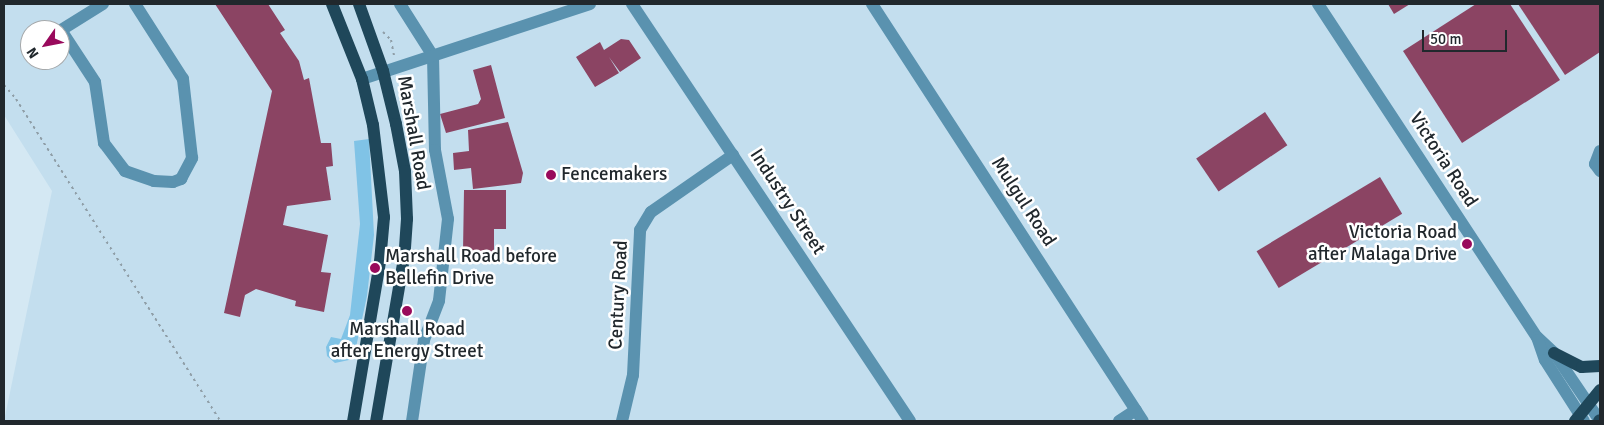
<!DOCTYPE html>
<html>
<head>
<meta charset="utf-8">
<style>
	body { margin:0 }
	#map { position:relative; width:1604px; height:425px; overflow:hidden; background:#d4e8f3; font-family:Signika,sans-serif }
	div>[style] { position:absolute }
	.built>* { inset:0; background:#c3deee }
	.green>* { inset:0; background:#80c3e6 }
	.building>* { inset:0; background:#8b4463; transform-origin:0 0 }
	.path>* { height:2px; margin-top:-1px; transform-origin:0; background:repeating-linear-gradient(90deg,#8f9ea7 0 2.5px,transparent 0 6.5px) }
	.minor>* { height:12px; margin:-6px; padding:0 6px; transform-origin:6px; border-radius:6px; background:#5a92af }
	.major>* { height:12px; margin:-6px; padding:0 6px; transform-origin:6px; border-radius:6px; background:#1f475a }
	.dots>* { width:14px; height:14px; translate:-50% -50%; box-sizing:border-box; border:2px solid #fff; border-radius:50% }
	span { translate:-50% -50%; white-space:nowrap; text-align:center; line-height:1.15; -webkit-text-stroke:5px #fff; paint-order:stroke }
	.street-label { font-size:19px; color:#21282d }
	.poi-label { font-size:19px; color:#21282d }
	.left { translate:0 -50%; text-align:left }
	.right { translate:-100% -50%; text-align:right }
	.frame { position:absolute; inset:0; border:5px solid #21282d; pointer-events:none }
	.north { position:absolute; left:20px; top:20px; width:50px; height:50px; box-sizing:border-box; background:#fff; border:1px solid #a6a9ab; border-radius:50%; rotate:237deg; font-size:14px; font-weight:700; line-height:20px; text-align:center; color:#21282d }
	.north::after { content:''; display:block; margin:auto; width:18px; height:22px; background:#990a5c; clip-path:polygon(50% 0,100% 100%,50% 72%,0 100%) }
	.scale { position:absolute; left:1422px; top:30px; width:85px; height:22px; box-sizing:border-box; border:2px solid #21282d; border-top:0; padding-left:6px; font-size:15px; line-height:18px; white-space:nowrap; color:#21282d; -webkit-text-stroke:4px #fff; paint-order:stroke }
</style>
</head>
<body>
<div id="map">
	<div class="built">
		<div style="clip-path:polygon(evenodd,4px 4px,1600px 4px,1600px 421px,4px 421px,52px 191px,4px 115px,4px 4px,30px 30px,60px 30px,60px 60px,30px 60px,30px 30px)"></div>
	</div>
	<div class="green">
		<div style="clip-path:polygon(369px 139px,374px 235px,367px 296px,355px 352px,349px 360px,335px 363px,327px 356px,326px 347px,331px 337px,341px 339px,350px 315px,360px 224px,354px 141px)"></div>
	</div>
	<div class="building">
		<div style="clip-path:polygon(215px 4px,268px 4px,285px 30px,280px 33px,299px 61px,304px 80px,309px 78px,321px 143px,331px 143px,333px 166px,326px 167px,331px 200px,287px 206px,283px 225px,328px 235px,321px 272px,331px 273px,324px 312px,295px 306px,296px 301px,256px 289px,245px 295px,240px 317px,224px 313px,272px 91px)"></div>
		<div style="clip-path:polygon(1388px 4px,1410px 4px,1394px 14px)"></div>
		<div style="clip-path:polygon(1476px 4px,1510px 4px,1560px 80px,1462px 143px,1403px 51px)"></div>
		<div style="clip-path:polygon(1518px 4px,1600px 4px,1600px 52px,1565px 75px)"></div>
		<div style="clip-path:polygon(621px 39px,629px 40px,641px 58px,620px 72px,609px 57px,619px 73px,595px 87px,576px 57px,600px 42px,604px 50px)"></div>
		<div style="clip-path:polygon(491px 65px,505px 118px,446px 133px,440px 114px,478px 104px,481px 99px,473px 70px)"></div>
		<div style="left:1265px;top:112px;width:40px;height:83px;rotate:56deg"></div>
		<div style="clip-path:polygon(508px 122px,523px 173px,521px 183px,473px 189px,471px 168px,454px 170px,453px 153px,469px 151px,468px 130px)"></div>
		<div style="left:1380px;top:177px;width:43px;height:144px;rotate:59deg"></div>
		<div style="clip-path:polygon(464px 190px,506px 190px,506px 229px,494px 229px,494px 252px,463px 251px)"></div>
	</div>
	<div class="path">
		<div style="left:383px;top:32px;width:11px;rotate:45deg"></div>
		<div style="left:391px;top:40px;width:16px;rotate:79deg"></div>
		<div style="left:4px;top:85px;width:18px;rotate:49deg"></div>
		<div style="left:16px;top:99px;width:381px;rotate:57.6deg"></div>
		<div style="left:400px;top:90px;width:10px;rotate:-90deg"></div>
	</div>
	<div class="minor">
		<div style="left:103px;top:4px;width:49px;rotate:148.2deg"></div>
		<div style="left:61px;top:30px;width:62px;rotate:56.8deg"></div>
		<div style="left:95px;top:82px;width:62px;rotate:81.6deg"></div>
		<div style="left:104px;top:143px;width:35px;rotate:53deg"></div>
		<div style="left:125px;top:171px;width:31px;rotate:19deg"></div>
		<div style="left:154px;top:181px;width:19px;rotate:3deg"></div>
		<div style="left:173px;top:182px;width:9px;rotate:-21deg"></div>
		<div style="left:181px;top:179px;width:24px;rotate:-62deg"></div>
		<div style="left:192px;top:158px;width:80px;rotate:-96.5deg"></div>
		<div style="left:183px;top:79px;width:89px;rotate:-122.6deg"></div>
		<div style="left:400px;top:4px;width:62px;rotate:57.6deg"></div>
		<div style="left:433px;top:56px;width:94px;rotate:88.8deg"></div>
		<div style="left:435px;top:150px;width:70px;rotate:79.3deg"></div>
		<div style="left:448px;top:219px;width:82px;rotate:96.3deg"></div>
		<div style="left:439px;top:301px;width:42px;rotate:111deg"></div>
		<div style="left:424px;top:340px;width:82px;rotate:98.4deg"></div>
		<div style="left:632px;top:4px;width:501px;rotate:56.31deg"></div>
		<div style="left:872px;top:4px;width:497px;rotate:57deg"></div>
		<div style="left:1318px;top:4px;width:399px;rotate:56.7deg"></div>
		<div style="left:1537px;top:337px;width:23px;rotate:43deg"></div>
		<div style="left:1554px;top:353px;width:82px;rotate:55.9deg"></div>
		<div style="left:362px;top:79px;width:240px;rotate:-18.2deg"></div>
		<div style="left:1600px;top:151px;width:14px;rotate:111deg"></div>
		<div style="left:1595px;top:164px;width:9px;rotate:54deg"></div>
		<div style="left:1538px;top:340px;width:21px;rotate:71deg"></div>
		<div style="left:1545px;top:360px;width:72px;rotate:57.4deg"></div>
		<div style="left:622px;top:421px;width:47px;rotate:-76.6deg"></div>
		<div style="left:633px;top:375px;width:145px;rotate:-87.2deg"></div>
		<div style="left:640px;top:230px;width:21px;rotate:-59deg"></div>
		<div style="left:651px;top:212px;width:100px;rotate:-34.8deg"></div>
		<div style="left:1119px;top:421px;width:20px;rotate:-33deg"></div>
	</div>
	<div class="major">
		<div style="left:332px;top:4px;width:81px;rotate:68.2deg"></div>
		<div style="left:362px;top:79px;width:47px;rotate:76.6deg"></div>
		<div style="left:373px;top:125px;width:93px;rotate:83.2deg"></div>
		<div style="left:384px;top:217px;width:45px;rotate:95.1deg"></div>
		<div style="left:380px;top:262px;width:161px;rotate:99.6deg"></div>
		<div style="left:359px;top:4px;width:71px;rotate:70.3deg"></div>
		<div style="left:383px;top:71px;width:55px;rotate:76.2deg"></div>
		<div style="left:396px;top:124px;width:48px;rotate:79.2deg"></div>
		<div style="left:405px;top:171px;width:48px;rotate:87.6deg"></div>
		<div style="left:407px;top:219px;width:39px;rotate:94deg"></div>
		<div style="left:404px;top:258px;width:165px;rotate:99.7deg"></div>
		<div style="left:1554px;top:353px;width:31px;rotate:27deg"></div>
		<div style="left:1582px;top:367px;width:18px;rotate:-3deg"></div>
		<div style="left:1575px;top:421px;width:40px;rotate:-51deg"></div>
		<div style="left:1599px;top:421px;width:1px;rotate:-45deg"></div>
	</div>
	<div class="dots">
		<div style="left:551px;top:175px;background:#990a5c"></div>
		<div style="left:1467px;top:244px;background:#990a5c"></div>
		<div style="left:375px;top:268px;background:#990a5c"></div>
		<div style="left:407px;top:311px;background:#990a5c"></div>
	</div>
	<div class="street-label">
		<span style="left:413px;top:133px;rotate:80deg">Marshall Road</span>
		<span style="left:1443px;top:160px;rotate:57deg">Victoria Road</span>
		<span style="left:787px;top:202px;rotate:57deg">Industry Street</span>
		<span style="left:1023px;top:202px;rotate:57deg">Mulgul Road</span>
		<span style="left:619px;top:295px;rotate:-87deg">Century Road</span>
	</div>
	<div class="poi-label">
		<span class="left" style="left:561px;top:175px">Fencemakers</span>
		<span class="right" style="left:1457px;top:244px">Victoria Road<br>after Malaga Drive</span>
		<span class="left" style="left:385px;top:268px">Marshall Road before<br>Bellefin Drive</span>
		<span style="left:407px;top:341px">Marshall Road<br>after Energy Street</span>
	</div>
	<div class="frame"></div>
	<div class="north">N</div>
	<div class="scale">50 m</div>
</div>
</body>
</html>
